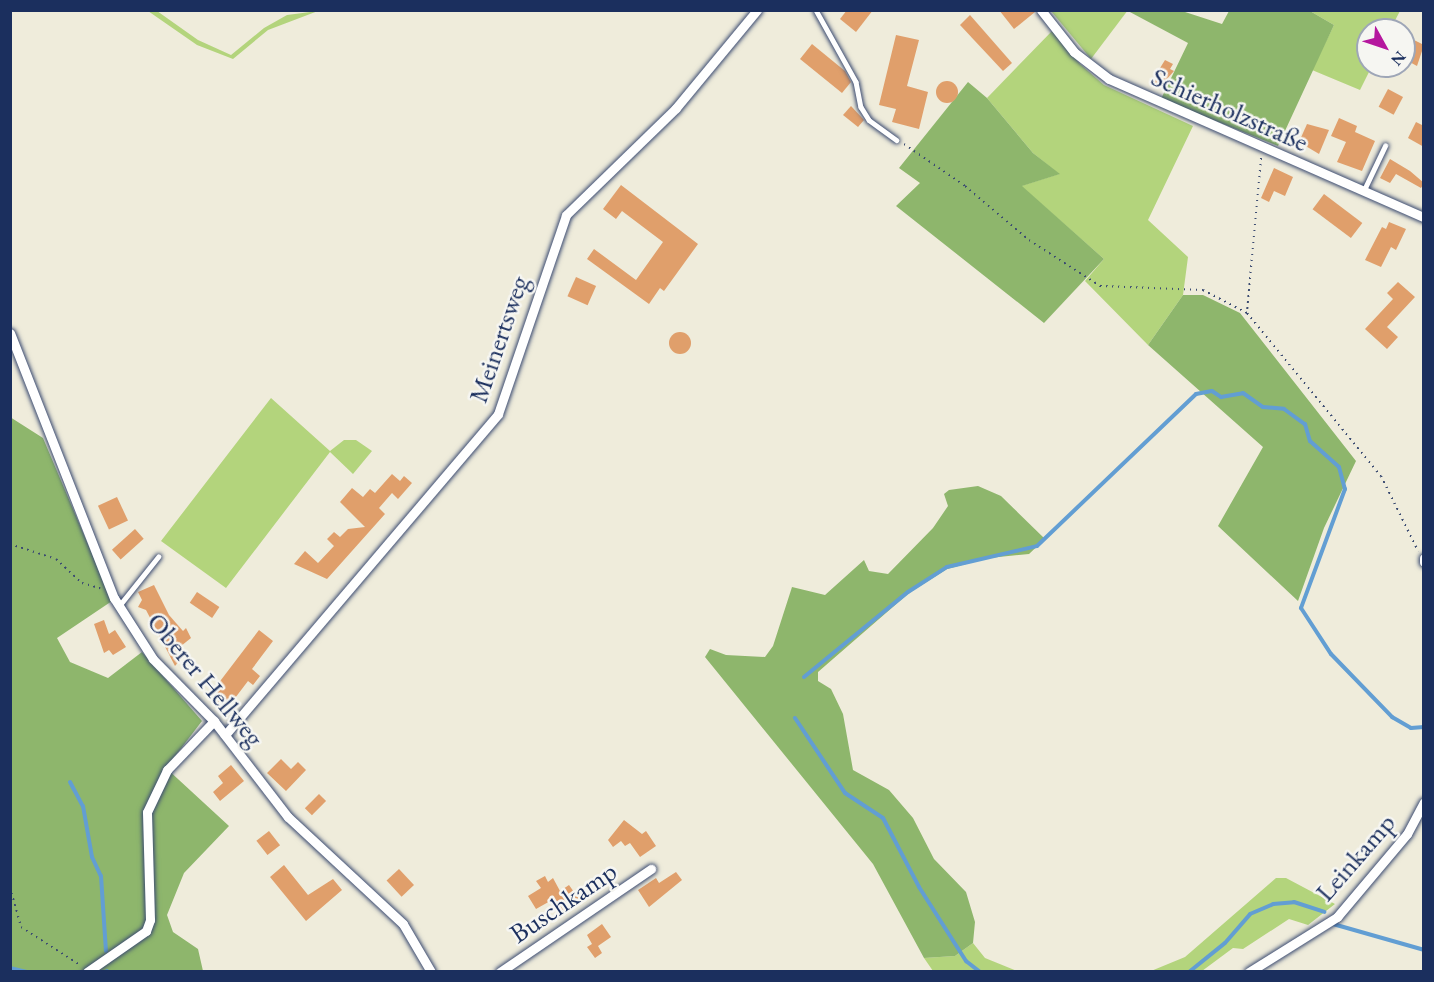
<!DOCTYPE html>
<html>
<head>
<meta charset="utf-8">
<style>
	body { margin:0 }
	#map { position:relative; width:1434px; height:982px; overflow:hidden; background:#efecdb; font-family:"EB Garamond",serif }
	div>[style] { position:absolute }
	.green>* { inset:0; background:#b3d47c }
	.forest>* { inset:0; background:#8eb66c }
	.stream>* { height:4px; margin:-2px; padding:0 2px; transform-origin:2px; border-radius:2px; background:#629ed3 }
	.building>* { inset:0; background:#e09f6b; transform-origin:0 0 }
	.round { border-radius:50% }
	.path>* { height:2px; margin-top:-1px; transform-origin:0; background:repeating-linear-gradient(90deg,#3b4b71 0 1.5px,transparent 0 6px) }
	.roads { filter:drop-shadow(0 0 2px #3b4b71) drop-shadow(0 0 2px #3b4b71) }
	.lane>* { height:4.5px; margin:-2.25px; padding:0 2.25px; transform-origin:2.25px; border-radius:2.25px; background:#fff }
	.street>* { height:9px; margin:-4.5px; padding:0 4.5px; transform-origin:4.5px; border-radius:4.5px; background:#fff }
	span { translate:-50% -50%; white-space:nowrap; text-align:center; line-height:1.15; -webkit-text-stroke:5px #f6f6f2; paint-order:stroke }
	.street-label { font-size:27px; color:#1b2f5e }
	.frame { position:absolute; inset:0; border:12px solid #1b2f5e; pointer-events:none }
	.north { position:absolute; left:1356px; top:18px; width:60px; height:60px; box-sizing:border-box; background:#f6f6f2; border:2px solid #9ea6b7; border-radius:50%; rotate:130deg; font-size:16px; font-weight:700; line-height:24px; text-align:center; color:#1b2f5e }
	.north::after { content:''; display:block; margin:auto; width:21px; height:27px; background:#b5179e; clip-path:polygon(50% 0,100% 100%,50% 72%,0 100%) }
</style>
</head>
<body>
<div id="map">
	<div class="green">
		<div style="clip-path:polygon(1128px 10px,1091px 59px,1051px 11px)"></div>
		<div style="clip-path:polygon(148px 11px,157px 11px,198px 40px,231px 55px,264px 28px,287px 15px,318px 11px,268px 30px,233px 59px,197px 45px)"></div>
		<div style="clip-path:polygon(1310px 11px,1400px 11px,1390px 30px,1368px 30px,1368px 66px,1372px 66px,1360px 90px,1312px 70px,1334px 25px)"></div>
		<div style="clip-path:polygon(1052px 31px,1080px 64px,1104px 85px,1193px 126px,1148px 220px,1188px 257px,1183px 295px,1148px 345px,1085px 281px,1104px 259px,1021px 186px,1059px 174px,1033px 153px,987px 98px)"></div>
		<div style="clip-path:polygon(271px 398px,330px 451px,344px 440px,356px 440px,372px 451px,353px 474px,330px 452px,226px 588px,161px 541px)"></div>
		<div style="clip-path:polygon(1276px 878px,1286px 878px,1335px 904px,1308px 925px,1289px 919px,1243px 949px,1233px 948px,1202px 971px,1151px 971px,1185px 957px)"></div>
		<div style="clip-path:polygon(973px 943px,985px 958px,1017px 971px,933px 971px,924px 958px,955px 956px)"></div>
	</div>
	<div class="forest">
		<div style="clip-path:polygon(1128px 11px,1182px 11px,1222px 24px,1229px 11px,1310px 11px,1334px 25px,1278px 146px,1161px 99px,1188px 43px)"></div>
		<div style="clip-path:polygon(968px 82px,987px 98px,1033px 153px,1060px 174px,1022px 186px,1104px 259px,1044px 323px,896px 206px,920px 183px,899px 168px)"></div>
		<div style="clip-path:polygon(1183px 295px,1203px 295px,1240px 313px,1356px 461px,1324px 528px,1298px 601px,1218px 526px,1263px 447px,1148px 345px)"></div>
		<div style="clip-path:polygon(10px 417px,43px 438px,112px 601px,57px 638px,70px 662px,108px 678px,142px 652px,202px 721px,166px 768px,229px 826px,184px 873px,167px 915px,173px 932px,198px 949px,203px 971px,11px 971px)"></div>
		<div style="clip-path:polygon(978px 486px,1001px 496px,1045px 539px,1029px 554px,989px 558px,947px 569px,909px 593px,818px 672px,818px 681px,831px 689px,843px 714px,853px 770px,889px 790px,913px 818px,934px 859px,966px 892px,975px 922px,973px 943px,955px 956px,924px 958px,873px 864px,705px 657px,710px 649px,726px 655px,765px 657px,773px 646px,792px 587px,825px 595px,864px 560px,869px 571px,888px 574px,933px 528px,948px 506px,944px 494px,949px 490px)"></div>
	</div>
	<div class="stream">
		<div style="left:804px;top:677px;width:134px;rotate:-39.3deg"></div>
		<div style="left:908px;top:592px;width:46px;rotate:-32.7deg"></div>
		<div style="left:947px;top:567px;width:92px;rotate:-13.1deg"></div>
		<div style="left:1037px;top:546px;width:220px;rotate:-43.7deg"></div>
		<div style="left:1196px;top:394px;width:16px;rotate:-11deg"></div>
		<div style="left:1212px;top:391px;width:11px;rotate:34deg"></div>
		<div style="left:1221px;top:397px;width:22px;rotate:-10deg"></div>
		<div style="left:1243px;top:393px;width:24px;rotate:35deg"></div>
		<div style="left:1263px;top:407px;width:21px;rotate:5deg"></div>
		<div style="left:1284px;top:409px;width:26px;rotate:36deg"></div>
		<div style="left:1305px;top:424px;width:18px;rotate:74deg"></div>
		<div style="left:1310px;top:441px;width:39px;rotate:42deg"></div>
		<div style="left:1339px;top:467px;width:23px;rotate:75deg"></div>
		<div style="left:1345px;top:489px;width:127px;rotate:110.3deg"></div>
		<div style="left:1301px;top:608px;width:55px;rotate:56.9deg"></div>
		<div style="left:1331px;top:654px;width:88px;rotate:45.9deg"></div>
		<div style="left:1392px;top:717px;width:22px;rotate:30deg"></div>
		<div style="left:1411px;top:728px;width:13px;rotate:-4deg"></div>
		<div style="left:795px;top:718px;width:90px;rotate:56.3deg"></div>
		<div style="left:845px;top:793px;width:45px;rotate:33.3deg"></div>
		<div style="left:883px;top:818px;width:78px;rotate:62.4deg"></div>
		<div style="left:919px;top:887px;width:88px;rotate:57.6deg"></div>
		<div style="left:966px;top:961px;width:18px;rotate:38deg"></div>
		<div style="left:70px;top:782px;width:27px;rotate:62deg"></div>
		<div style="left:83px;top:806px;width:52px;rotate:80deg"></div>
		<div style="left:92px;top:857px;width:21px;rotate:65deg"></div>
		<div style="left:101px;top:876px;width:75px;rotate:86.2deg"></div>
		<div style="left:1333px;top:924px;width:95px;rotate:15.9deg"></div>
		<div style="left:10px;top:968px;width:17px;rotate:13deg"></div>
		<div style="left:107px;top:971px;width:1px;rotate:90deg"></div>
		<div style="left:1189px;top:972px;width:46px;rotate:-38.9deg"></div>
		<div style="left:1225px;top:943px;width:38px;rotate:-49deg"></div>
		<div style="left:1250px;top:914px;width:25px;rotate:-23deg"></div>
		<div style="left:1273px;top:904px;width:21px;rotate:-5deg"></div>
		<div style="left:1294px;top:902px;width:32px;rotate:18deg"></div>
	</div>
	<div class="building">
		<div style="clip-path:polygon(847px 10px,873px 10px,856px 32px,840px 19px)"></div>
		<div style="clip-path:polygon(999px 10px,1034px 10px,1035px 12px,1014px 29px)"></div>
		<div style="clip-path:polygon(970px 15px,1012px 63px,1003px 71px,960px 25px)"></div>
		<div style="clip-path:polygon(896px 35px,919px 40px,907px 86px,928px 92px,919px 129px,892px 122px,896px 109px,879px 105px)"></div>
		<div style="clip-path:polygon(1412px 39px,1424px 45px,1417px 66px,1404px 59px,1404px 50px)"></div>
		<div style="clip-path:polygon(812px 44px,845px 71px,851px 82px,842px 93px,800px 59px)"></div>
		<div style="clip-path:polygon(1165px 60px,1173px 64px,1170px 69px,1174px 71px,1159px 88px,1152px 81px)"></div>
		<div class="round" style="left:936px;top:81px;width:22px;height:22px"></div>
		<div style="left:1388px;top:89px;width:17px;height:20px;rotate:28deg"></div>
		<div style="clip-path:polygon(851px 106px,864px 120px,858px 127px,843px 115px)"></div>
		<div style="clip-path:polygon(1339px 118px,1357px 126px,1355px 132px,1375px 141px,1362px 171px,1337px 162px,1346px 142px,1331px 136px)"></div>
		<div style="clip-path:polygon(1416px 122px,1424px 126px,1424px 147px,1408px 138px)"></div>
		<div style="clip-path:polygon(1307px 124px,1329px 130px,1319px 154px,1299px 142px)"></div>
		<div style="clip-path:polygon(1390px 159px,1410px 171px,1424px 183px,1421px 188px,1396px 174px,1390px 183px,1380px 178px)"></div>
		<div style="clip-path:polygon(1274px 168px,1293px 177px,1285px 196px,1274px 191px,1269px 202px,1261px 198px)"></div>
		<div style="clip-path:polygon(621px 185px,698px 244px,664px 291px,660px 288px,649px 304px,587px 259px,594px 249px,636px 280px,663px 242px,622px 211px,616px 219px,603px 209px)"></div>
		<div style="left:1324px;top:194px;width:48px;height:19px;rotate:37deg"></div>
		<div style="clip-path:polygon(1389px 222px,1406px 229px,1396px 250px,1391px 247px,1381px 267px,1365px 260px,1382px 227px,1386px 229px)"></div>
		<div style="left:576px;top:277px;width:22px;height:21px;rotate:24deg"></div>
		<div style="clip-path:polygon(1398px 282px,1415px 297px,1387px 327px,1398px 337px,1387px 349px,1365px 329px,1393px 299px,1387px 293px)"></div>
		<div class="round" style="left:669px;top:332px;width:22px;height:22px"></div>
		<div style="clip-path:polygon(392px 474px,400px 481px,404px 476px,412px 483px,398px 499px,392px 493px,379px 508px,385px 514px,327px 579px,294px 564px,305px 551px,318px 563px,334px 546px,327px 539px,334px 532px,340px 537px,348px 529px,365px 527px,340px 502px,352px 488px,363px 497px,370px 489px,375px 493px)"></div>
		<div style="left:117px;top:497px;width:26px;height:21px;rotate:65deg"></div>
		<div style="left:135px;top:529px;width:13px;height:31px;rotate:48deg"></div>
		<div style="clip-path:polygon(154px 585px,169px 615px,183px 631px,186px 628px,191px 638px,181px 646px,186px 653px,175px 666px,146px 610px,138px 607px,142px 600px,138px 592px)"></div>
		<div style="left:197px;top:592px;width:27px;height:13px;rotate:34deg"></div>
		<div style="clip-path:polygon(104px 620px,109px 634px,115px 630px,126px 647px,113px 655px,109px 650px,104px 653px,94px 624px)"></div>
		<div style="clip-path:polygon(259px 630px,273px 641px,252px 669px,260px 676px,253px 685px,248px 681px,226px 710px,208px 697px)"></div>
		<div style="clip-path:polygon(281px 759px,291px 769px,298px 762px,306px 770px,286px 791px,267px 773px)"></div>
		<div style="clip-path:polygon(231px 765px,244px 781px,220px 801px,213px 792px,223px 783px,218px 776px)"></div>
		<div style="left:319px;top:794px;width:10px;height:20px;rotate:45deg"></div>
		<div style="clip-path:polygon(624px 820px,642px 834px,646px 831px,656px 846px,640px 857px,630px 843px,625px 846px,621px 841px,613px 847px,608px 840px)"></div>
		<div style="left:269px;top:831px;width:18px;height:16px;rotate:52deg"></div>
		<div style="clip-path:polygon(284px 865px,308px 895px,333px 879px,342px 890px,306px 921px,270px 877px)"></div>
		<div style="left:399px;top:869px;width:22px;height:17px;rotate:47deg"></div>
		<div style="clip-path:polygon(676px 872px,682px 880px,649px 907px,638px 890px,656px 878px,659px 883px)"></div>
		<div style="clip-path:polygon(545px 876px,548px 882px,553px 878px,560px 891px,569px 885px,574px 892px,580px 888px,586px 895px,563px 911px,552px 900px,536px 909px,528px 896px,541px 888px,536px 881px)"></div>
		<div style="clip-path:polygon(602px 924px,611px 937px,598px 946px,602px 953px,595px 958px,587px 947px,592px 944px,587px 935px)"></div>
	</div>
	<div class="path">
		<div style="left:904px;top:144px;width:74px;rotate:34.5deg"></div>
		<div style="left:965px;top:186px;width:84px;rotate:40.2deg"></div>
		<div style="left:1029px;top:240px;width:85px;rotate:32.9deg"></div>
		<div style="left:1100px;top:286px;width:103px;rotate:2.2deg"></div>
		<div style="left:1203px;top:290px;width:50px;rotate:27.6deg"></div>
		<div style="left:1261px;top:158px;width:156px;rotate:95.2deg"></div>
		<div style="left:1247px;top:313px;width:211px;rotate:50.6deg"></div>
		<div style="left:1381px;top:476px;width:84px;rotate:63.7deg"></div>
		<div style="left:10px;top:544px;width:48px;rotate:18.1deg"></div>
		<div style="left:56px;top:559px;width:35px;rotate:43deg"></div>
		<div style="left:82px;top:583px;width:19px;rotate:16deg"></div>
		<div style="left:10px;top:887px;width:41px;rotate:74.6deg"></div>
		<div style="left:21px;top:927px;width:70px;rotate:32.8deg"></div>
	</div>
	<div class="roads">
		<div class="lane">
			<div style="left:816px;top:10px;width:82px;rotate:60.9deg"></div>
			<div style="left:856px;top:82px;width:25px;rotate:79deg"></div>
			<div style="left:861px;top:107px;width:15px;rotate:58deg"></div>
			<div style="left:869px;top:120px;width:34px;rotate:36deg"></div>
			<div style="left:1364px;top:190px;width:49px;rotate:-64.5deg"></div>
			<div style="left:119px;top:606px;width:63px;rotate:-51.5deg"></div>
		</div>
		<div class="street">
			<div style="left:1041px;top:10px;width:53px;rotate:51.8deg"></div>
			<div style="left:1074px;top:52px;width:44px;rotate:37.6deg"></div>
			<div style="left:1109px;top:79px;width:344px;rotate:23.7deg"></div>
			<div style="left:10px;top:333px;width:285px;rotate:68.6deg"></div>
			<div style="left:114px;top:598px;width:72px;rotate:57.4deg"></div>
			<div style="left:153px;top:659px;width:87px;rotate:45.5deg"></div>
			<div style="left:214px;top:721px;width:121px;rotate:52.4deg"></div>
			<div style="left:288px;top:817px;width:157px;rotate:42.9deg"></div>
			<div style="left:403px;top:924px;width:56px;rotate:59.7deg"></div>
			<div style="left:1424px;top:558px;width:4px;rotate:90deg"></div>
			<div style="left:225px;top:735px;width:421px;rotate:-49.6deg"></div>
			<div style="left:498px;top:414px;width:210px;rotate:-71.1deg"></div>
			<div style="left:566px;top:215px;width:153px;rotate:-44.2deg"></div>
			<div style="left:676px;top:108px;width:127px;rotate:-50.4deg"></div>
			<div style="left:87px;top:972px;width:72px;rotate:-34.8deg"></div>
			<div style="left:146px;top:931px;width:12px;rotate:-70deg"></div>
			<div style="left:150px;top:920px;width:108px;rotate:-91.6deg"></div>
			<div style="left:147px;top:812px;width:47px;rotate:-64.5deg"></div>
			<div style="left:167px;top:770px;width:68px;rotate:-46.2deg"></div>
			<div style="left:500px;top:972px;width:183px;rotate:-34.3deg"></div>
			<div style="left:1249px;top:972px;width:104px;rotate:-32deg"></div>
			<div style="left:1337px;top:917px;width:109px;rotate:-49.9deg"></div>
			<div style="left:1407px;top:834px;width:36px;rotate:-62deg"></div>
		</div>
	</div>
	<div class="street-label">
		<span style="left:1230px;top:109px;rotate:24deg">Schierholzstraße</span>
		<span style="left:498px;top:339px;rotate:-71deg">Meinertsweg</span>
		<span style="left:206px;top:679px;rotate:50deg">Oberer Hellweg</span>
		<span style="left:1355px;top:857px;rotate:-49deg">Leinkamp</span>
		<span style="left:563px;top:902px;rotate:-34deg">Buschkamp</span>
	</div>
	<div class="frame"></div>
	<div class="north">N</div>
</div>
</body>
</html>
